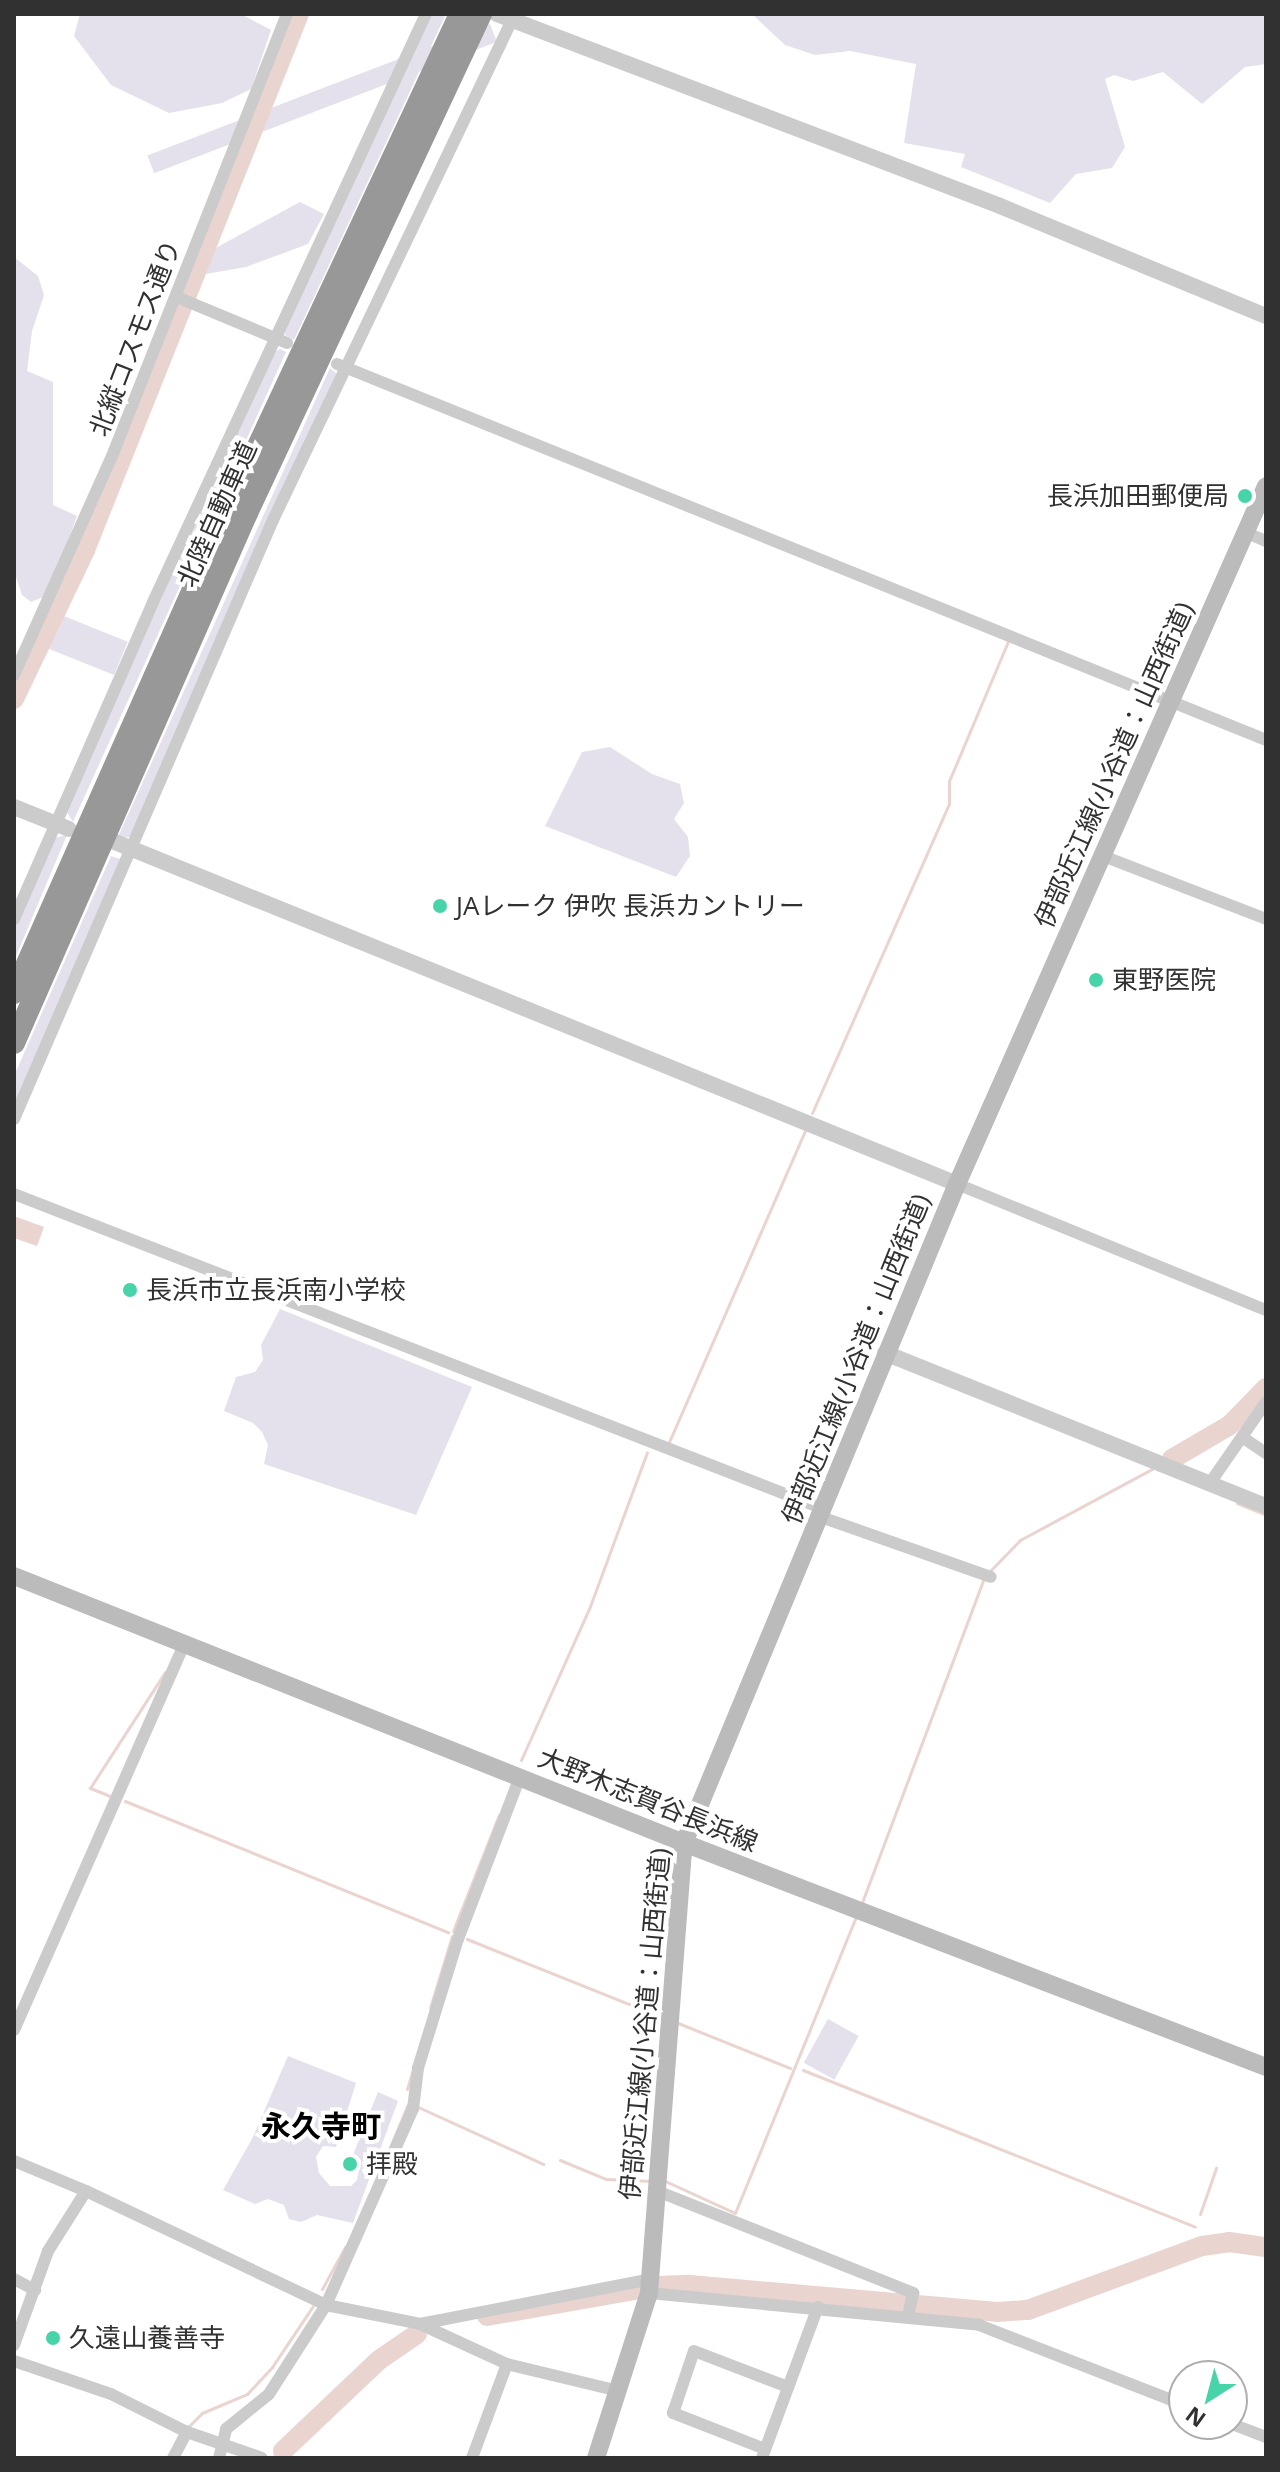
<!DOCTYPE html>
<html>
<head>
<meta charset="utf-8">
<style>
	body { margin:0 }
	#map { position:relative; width:1280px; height:2472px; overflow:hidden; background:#fff; font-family:"Open Sans","Noto Sans JP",sans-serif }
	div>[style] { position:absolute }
	.green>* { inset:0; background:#e4e1ec; transform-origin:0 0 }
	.water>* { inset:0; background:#ead4d0 }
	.stream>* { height:3px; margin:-1.5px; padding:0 1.5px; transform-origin:1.5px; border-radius:1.5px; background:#ead4d0 }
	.river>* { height:20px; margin:-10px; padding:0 10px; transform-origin:10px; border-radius:10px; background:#ead4d0 }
	.minor>* { height:12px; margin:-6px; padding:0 6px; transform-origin:6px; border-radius:6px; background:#cbcbcb }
	.tertiary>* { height:16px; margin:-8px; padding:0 8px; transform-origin:8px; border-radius:8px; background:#cbcbcb }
	.secondary>* { height:18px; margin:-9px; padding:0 9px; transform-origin:9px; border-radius:9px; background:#bbb }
	.motorway>* { height:22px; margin:-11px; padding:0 11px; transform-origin:11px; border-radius:11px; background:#989898 }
	.dots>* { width:22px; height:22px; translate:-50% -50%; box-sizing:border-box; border:4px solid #fff; border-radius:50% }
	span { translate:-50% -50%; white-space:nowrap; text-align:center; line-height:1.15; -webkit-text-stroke:8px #fff; paint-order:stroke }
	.street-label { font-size:26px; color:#313131 }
	.poi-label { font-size:26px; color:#313131 }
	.right { translate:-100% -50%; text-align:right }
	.left { translate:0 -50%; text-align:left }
	.quarter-label { font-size:30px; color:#000; font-weight:700 }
	.frame { position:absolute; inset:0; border:16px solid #313131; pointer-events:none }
	.north { position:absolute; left:1168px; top:2360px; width:80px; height:80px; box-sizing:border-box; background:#fff; border:2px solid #adadad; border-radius:50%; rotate:216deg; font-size:22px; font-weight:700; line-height:32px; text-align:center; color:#313131 }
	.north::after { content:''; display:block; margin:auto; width:28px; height:36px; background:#48d4a9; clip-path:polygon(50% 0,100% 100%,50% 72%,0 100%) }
</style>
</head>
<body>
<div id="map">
	<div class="green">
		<div style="clip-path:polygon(80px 14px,241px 14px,271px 30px,251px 89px,222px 103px,169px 113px,111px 85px,74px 36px)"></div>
		<div style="clip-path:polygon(429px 14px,446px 14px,294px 340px,285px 335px,283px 325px)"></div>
		<div style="clip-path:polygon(752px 14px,1266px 14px,1266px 64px,1245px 67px,1202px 104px,1163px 72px,1133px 81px,1114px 75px,1105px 79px,1125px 147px,1112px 168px,1076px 174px,1050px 203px,961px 167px,965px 154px,904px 143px,916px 64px,850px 51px,815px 55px,785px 45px)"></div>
		<div style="left:490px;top:24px;width:19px;height:367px;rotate:69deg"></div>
		<div style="clip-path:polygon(300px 202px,324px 214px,308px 244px,246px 267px,206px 274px,212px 250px)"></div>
		<div style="clip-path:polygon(14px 257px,38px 276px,44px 295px,32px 331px,27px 371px,53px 382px,53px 505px,77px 516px,48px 595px,31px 602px,22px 595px,14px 571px)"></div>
		<div style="clip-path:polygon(280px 349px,286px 352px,73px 822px,66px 811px,270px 354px)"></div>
		<div style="clip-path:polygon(330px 368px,339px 376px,135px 836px,117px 839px)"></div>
		<div style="left:59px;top:614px;width:74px;height:36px;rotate:22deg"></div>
		<div style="clip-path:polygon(610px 747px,652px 774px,680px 784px,684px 803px,674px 819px,688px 837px,690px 856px,676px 877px,545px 826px,582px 752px)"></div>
		<div style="clip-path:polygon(67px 835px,14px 961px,14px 928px,53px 838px)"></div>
		<div style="clip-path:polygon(111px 856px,121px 859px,14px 1113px,14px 1076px)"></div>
		<div style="clip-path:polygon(280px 1309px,472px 1387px,416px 1515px,264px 1464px,268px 1445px,262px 1432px,253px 1423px,224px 1411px,236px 1377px,255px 1372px,263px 1360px,261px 1345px)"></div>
		<div style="left:828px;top:2019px;width:35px;height:50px;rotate:29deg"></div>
		<div style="clip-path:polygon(288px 2056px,356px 2083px,336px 2147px,323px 2146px,316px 2157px,319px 2173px,330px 2186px,351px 2186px,357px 2180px,361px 2160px,353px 2155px,378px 2092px,398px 2101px,353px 2223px,317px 2215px,301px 2222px,289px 2219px,284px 2205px,268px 2199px,255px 2204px,223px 2190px,252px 2139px)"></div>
	</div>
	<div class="water">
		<div style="clip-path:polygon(14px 1216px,44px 1227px,37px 1246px,14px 1238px)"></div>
	</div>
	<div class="stream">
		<div style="left:812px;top:1113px;width:338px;rotate:-66.1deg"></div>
		<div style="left:949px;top:804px;width:23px;rotate:-90deg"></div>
		<div style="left:949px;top:781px;width:152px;rotate:-67.1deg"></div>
		<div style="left:669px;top:1442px;width:340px;rotate:-66.4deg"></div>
		<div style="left:1237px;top:1503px;width:31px;rotate:22deg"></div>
		<div style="left:990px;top:1571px;width:43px;rotate:-45.9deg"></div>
		<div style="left:1020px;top:1540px;width:150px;rotate:-28.3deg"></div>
		<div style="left:521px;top:1760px;width:166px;rotate:-65.8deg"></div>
		<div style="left:589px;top:1609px;width:167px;rotate:-69.7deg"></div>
		<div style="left:110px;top:1796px;width:22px;rotate:-158deg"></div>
		<div style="left:90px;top:1788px;width:138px;rotate:-57.1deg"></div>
		<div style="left:125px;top:1801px;width:349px;rotate:22.1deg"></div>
		<div style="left:861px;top:1905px;width:347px;rotate:-69.4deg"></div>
		<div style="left:453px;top:1931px;width:125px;rotate:-68.4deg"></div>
		<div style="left:467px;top:1939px;width:207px;rotate:21.9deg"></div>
		<div style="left:430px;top:2008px;width:75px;rotate:-73deg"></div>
		<div style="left:678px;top:2023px;width:121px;rotate:21.9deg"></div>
		<div style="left:803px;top:2070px;width:422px;rotate:21.8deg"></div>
		<div style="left:407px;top:2089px;width:17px;rotate:-73deg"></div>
		<div style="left:416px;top:2106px;width:140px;rotate:24.5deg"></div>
		<div style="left:386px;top:2157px;width:57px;rotate:-67.5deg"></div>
		<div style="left:560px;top:2160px;width:50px;rotate:22.4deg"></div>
		<div style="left:606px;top:2179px;width:46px;rotate:2.5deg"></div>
		<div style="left:663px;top:2180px;width:79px;rotate:24.6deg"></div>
		<div style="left:735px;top:2213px;width:320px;rotate:-67.8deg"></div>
		<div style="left:1200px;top:2214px;width:49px;rotate:-70.8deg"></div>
		<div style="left:322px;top:2289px;width:48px;rotate:-61.3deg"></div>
		<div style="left:188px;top:2427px;width:20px;rotate:-45deg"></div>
		<div style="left:202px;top:2413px;width:49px;rotate:-22.9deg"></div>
		<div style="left:247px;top:2394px;width:37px;rotate:-47deg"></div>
		<div style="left:272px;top:2367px;width:73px;rotate:-56.1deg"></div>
	</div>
	<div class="river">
		<div style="left:14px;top:699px;width:165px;rotate:-64.5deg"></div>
		<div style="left:85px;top:550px;width:577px;rotate:-68.24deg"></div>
		<div style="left:1172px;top:1459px;width:67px;rotate:-30.4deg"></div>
		<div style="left:1230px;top:1425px;width:52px;rotate:-45.8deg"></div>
		<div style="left:487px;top:2316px;width:173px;rotate:-10deg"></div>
		<div style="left:657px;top:2286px;width:33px;rotate:-2deg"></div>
		<div style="left:690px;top:2285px;width:308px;rotate:5deg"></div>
		<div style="left:997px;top:2312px;width:31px;rotate:-4deg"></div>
		<div style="left:1028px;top:2310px;width:185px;rotate:-20.2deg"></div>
		<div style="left:1202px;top:2246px;width:27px;rotate:-8deg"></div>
		<div style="left:1229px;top:2242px;width:37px;rotate:8deg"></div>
		<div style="left:283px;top:2451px;width:132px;rotate:-43.5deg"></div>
		<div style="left:379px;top:2360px;width:46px;rotate:-34.4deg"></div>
	</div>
	<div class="minor">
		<div style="left:179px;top:298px;width:117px;rotate:22.6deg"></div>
		<div style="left:337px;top:364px;width:1002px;rotate:22.03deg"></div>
		<div style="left:1247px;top:533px;width:21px;rotate:23deg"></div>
		<div style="left:14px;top:675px;width:245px;rotate:-65.9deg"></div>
		<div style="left:114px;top:451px;width:470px;rotate:-68.4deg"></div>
		<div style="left:1103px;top:856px;width:175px;rotate:21.1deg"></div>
		<div style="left:14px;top:919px;width:346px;rotate:-66.3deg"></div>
		<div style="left:153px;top:602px;width:648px;rotate:-65.1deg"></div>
		<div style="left:14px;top:1119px;width:653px;rotate:-66.62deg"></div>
		<div style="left:273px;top:520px;width:554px;rotate:-64.45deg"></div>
		<div style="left:957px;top:1184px;width:334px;rotate:22.2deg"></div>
		<div style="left:14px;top:1194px;width:866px;rotate:21.26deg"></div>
		<div style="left:1242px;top:1437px;width:29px;rotate:34deg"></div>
		<div style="left:1210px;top:1483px;width:98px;rotate:-55.3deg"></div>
		<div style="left:818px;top:1516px;width:183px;rotate:19.4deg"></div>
		<div style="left:14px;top:2030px;width:424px;rotate:-66.2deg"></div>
		<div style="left:14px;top:2161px;width:78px;rotate:22.6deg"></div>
		<div style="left:657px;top:2191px;width:276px;rotate:21.7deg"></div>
		<div style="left:913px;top:2293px;width:25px;rotate:102deg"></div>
		<div style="left:14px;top:2279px;width:24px;rotate:28deg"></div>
		<div style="left:649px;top:2293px;width:332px;rotate:5.5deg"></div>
		<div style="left:979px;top:2325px;width:220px;rotate:21.3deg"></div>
		<div style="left:420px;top:2324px;width:235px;rotate:-11deg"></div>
		<div style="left:14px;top:2345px;width:100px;rotate:-70.1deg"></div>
		<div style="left:48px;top:2251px;width:71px;rotate:-57.7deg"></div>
		<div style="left:86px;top:2191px;width:266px;rotate:25.4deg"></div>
		<div style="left:326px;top:2305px;width:96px;rotate:11.4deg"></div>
		<div style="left:420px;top:2324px;width:96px;rotate:24.7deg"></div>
		<div style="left:507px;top:2364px;width:115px;rotate:13.6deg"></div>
		<div style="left:14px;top:2361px;width:102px;rotate:18.8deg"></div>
		<div style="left:111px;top:2394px;width:85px;rotate:26.6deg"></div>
		<div style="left:187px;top:2432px;width:79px;rotate:19.1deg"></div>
		<div style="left:1232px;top:2424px;width:36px;rotate:21deg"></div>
		<div style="left:765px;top:2449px;width:99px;rotate:-158.6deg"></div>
		<div style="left:673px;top:2413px;width:65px;rotate:-71.3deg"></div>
		<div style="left:694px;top:2351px;width:101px;rotate:21deg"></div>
		<div style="left:173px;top:2458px;width:30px;rotate:-62deg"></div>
		<div style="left:219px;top:2458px;width:30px;rotate:-76deg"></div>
		<div style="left:226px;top:2429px;width:55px;rotate:-39.1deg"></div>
		<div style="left:269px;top:2394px;width:106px;rotate:-57.4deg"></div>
		<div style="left:326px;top:2305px;width:214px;rotate:-66.1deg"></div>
		<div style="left:413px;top:2109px;width:41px;rotate:-83deg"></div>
		<div style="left:418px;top:2068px;width:135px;rotate:-72.8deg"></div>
		<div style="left:458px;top:1939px;width:173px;rotate:-69.1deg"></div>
		<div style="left:472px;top:2458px;width:100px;rotate:-69.6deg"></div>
		<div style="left:762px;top:2458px;width:161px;rotate:-69.7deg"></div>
	</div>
	<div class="tertiary">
		<div style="left:497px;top:14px;width:538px;rotate:20.89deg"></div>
		<div style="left:1000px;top:206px;width:288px;rotate:22.5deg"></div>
		<div style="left:14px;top:807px;width:59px;rotate:21.8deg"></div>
		<div style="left:110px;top:840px;width:914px;rotate:22.1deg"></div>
		<div style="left:885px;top:1353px;width:411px;rotate:21.9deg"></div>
	</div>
	<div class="secondary">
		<div style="left:14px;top:1576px;width:721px;rotate:21.73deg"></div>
		<div style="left:684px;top:1843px;width:624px;rotate:21.05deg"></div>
		<div style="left:596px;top:2458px;width:173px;rotate:-72.2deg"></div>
		<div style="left:649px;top:2293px;width:451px;rotate:-85.6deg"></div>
		<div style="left:684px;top:1843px;width:713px;rotate:-67.5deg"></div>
		<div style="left:957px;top:1184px;width:763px;rotate:-66.12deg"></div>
	</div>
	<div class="motorway">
		<div style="left:14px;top:993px;width:533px;rotate:-66.08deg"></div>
		<div style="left:230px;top:506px;width:543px;rotate:-64.94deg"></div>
		<div style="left:14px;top:1043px;width:579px;rotate:-66.27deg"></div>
		<div style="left:247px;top:513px;width:551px;rotate:-64.88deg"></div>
	</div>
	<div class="dots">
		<div style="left:1245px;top:496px;background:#48d4a9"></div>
		<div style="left:440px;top:906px;background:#48d4a9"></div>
		<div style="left:1096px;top:980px;background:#48d4a9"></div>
		<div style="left:130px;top:1290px;background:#48d4a9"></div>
		<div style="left:350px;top:2164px;background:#48d4a9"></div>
		<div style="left:53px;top:2338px;background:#48d4a9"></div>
	</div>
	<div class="street-label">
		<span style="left:135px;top:338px;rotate:-69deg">北縦コスモス通り</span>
		<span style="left:217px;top:514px;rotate:-66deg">北陸自動車道</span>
		<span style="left:1114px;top:765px;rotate:-66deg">伊部近江線(小谷道：山西街道)</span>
		<span style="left:856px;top:1359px;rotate:-68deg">伊部近江線(小谷道：山西街道)</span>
		<span style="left:648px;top:1800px;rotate:22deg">大野木志賀谷長浜線</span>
		<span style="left:645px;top:2024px;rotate:-85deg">伊部近江線(小谷道：山西街道)</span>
	</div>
	<div class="poi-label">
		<span class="right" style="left:1229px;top:496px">長浜加田郵便局</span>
		<span class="left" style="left:456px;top:906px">JAレーク 伊吹 長浜カントリー</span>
		<span class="left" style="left:1112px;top:980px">東野医院</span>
		<span class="left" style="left:146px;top:1290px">長浜市立長浜南小学校</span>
		<span class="left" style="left:366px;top:2164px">拝殿</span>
		<span class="left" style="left:69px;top:2338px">久遠山養善寺</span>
	</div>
	<div class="quarter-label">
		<span style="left:321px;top:2126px">永久寺町</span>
	</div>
	<div class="frame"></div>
	<div class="north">N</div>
</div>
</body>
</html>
